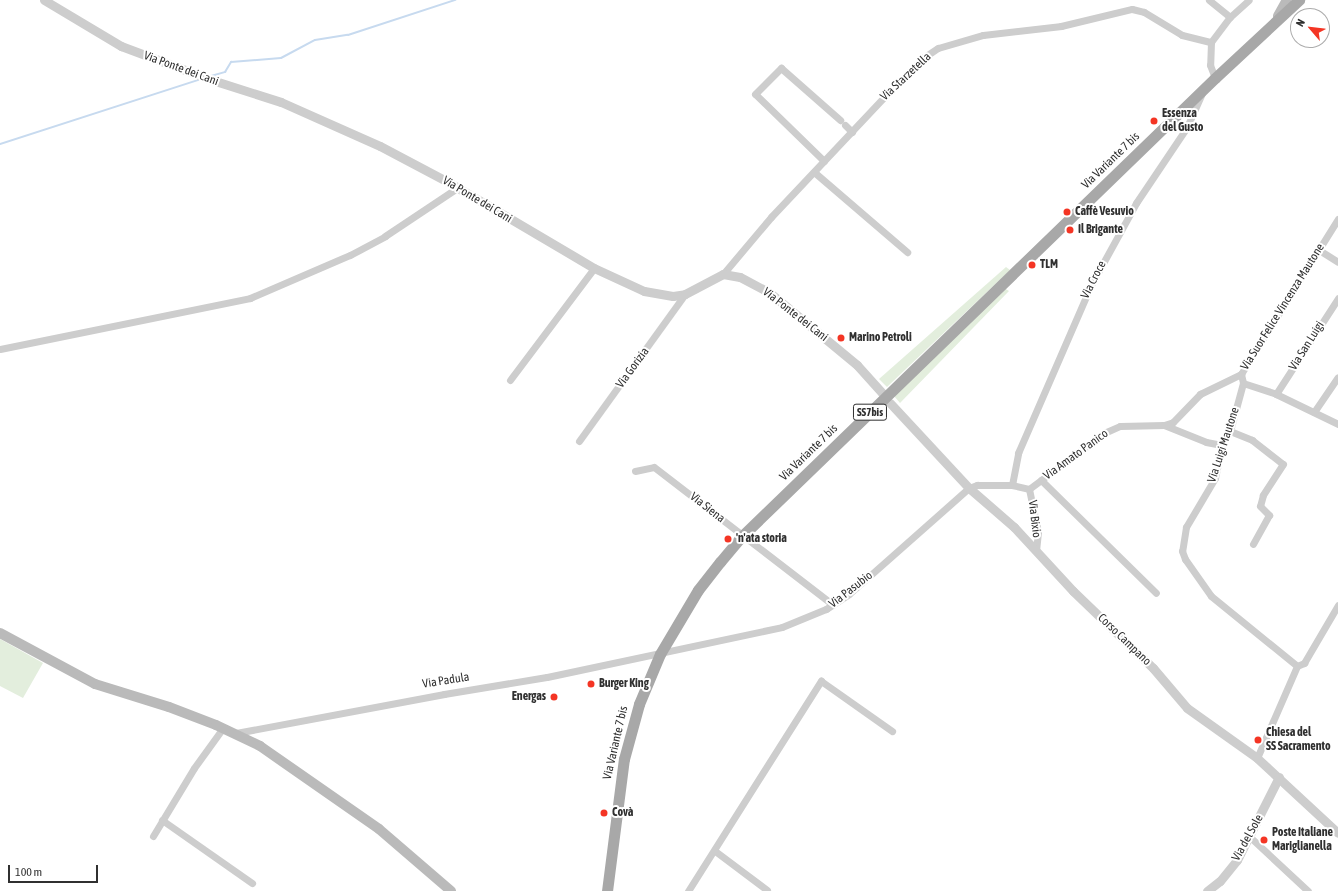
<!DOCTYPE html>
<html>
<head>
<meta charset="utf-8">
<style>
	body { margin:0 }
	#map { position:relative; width:1338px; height:891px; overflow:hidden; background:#fff; font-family:"Asap Condensed",sans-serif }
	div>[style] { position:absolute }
	.green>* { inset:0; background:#e3eedd }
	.stream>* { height:2px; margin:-1px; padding:0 1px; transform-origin:1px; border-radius:1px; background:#c7daef }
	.minor>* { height:7px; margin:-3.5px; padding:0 3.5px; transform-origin:3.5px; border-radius:3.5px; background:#cdcdcd }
	.tertiary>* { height:9px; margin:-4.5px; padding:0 4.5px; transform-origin:4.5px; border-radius:4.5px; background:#cdcdcd }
	.secondary>* { height:10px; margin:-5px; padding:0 5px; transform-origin:5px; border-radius:5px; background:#bababa }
	.primary>* { height:11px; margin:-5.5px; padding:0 5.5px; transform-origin:5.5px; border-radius:5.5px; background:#a8a8a8 }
	.dots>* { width:11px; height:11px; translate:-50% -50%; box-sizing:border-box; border:2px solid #fff; border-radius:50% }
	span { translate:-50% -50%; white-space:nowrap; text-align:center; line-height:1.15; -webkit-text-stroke:4px #fff; paint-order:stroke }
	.shield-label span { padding:1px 3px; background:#fff; border:1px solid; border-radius:3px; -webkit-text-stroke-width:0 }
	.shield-label { font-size:11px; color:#303030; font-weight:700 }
	.street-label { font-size:12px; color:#303030 }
	.poi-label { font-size:12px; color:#303030; font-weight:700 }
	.left { translate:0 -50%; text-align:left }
	.right { translate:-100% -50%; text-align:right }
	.north { position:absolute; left:1290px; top:8px; width:40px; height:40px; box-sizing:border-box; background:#fff; border:1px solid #acacac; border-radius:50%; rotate:298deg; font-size:11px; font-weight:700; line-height:16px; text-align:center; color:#303030 }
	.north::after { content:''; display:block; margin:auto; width:14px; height:18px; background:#f43524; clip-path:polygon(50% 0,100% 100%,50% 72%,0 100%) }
	.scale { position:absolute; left:8px; top:865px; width:90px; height:18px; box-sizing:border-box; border:2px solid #303030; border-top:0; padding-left:5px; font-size:12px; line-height:14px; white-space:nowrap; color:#303030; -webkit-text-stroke:3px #fff; paint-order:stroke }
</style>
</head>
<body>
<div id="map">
	<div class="green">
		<div style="clip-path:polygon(1006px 267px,1010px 270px,887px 387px,879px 379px)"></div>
		<div style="clip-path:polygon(1004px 288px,1009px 291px,900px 403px,894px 396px)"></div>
		<div style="clip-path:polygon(0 639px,43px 663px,23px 698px,0 686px)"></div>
	</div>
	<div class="stream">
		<div style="left:211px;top:76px;width:15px;rotate:-16deg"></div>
		<div style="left:225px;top:72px;width:12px;rotate:-59deg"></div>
		<div style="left:231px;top:62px;width:50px;rotate:-4.6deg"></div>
		<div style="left:281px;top:58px;width:38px;rotate:-28deg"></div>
		<div style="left:315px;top:40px;width:33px;rotate:-9deg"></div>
		<div style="left:348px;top:35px;width:113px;rotate:-18.1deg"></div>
		<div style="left:0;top:144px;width:211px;rotate:-17.9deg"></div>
	</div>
	<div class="minor">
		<div style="left:1209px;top:0;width:27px;rotate:39deg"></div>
		<div style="left:1211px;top:42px;width:31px;rotate:-53deg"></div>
		<div style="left:1230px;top:17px;width:25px;rotate:-42deg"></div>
		<div style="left:845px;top:125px;width:10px;rotate:45deg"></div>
		<div style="left:824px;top:161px;width:96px;rotate:-135.8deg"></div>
		<div style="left:755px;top:94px;width:37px;rotate:-45deg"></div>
		<div style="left:781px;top:68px;width:79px;rotate:41.4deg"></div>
		<div style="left:814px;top:172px;width:123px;rotate:40.7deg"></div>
		<div style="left:1319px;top:250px;width:22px;rotate:32deg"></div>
		<div style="left:723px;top:274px;width:75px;rotate:-49.9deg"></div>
		<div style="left:771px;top:217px;width:163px;rotate:-46.7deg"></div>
		<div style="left:883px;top:98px;width:57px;rotate:-45deg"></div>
		<div style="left:923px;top:58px;width:18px;rotate:-34deg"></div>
		<div style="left:938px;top:48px;width:47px;rotate:-16.1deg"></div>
		<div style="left:983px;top:35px;width:79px;rotate:-6.6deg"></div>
		<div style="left:1061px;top:26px;width:73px;rotate:-13.5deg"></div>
		<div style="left:1132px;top:9px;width:12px;rotate:14deg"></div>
		<div style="left:1144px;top:12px;width:44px;rotate:31.2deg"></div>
		<div style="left:1182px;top:35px;width:30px;rotate:14deg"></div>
		<div style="left:1211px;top:42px;width:23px;rotate:92deg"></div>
		<div style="left:1210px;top:65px;width:14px;rotate:69deg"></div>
		<div style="left:0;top:349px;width:255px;rotate:-11.5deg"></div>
		<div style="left:250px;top:298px;width:109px;rotate:-23.3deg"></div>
		<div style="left:350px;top:255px;width:40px;rotate:-28deg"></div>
		<div style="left:385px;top:236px;width:87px;rotate:-33.7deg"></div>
		<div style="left:1241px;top:374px;width:9px;rotate:77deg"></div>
		<div style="left:1243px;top:383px;width:50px;rotate:105.2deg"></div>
		<div style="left:1230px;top:431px;width:16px;rotate:120deg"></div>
		<div style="left:1222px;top:445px;width:34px;rotate:102deg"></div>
		<div style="left:1215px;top:478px;width:57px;rotate:120.6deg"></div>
		<div style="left:1186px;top:527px;width:24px;rotate:99deg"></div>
		<div style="left:1182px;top:551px;width:9px;rotate:69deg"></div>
		<div style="left:1185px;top:559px;width:45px;rotate:54.9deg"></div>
		<div style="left:1211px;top:596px;width:111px;rotate:39.1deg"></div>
		<div style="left:1241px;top:374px;width:183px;rotate:-58deg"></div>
		<div style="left:510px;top:380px;width:140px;rotate:-53.1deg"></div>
		<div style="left:1243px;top:383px;width:35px;rotate:18deg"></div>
		<div style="left:1276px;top:394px;width:69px;rotate:25.8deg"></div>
		<div style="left:1276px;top:394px;width:114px;rotate:-57.1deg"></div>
		<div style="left:1314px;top:412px;width:42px;rotate:-55.6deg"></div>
		<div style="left:1164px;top:425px;width:45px;rotate:22deg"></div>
		<div style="left:1206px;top:442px;width:16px;rotate:11deg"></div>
		<div style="left:1230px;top:431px;width:24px;rotate:22deg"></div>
		<div style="left:1252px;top:440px;width:39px;rotate:38deg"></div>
		<div style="left:1283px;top:464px;width:37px;rotate:123deg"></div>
		<div style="left:1263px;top:495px;width:11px;rotate:105deg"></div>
		<div style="left:1260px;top:506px;width:13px;rotate:45deg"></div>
		<div style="left:1269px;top:515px;width:33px;rotate:119deg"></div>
		<div style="left:579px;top:441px;width:181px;rotate:-54.2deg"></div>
		<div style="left:635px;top:471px;width:19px;rotate:-12deg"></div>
		<div style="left:654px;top:467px;width:226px;rotate:37.6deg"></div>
		<div style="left:1041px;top:480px;width:161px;rotate:44.5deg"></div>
		<div style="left:1012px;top:485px;width:33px;rotate:-79deg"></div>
		<div style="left:1018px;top:453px;width:183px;rotate:-66.5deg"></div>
		<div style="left:1091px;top:285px;width:94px;rotate:-61.2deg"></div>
		<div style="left:1136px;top:203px;width:92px;rotate:-56.1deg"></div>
		<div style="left:1187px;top:127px;width:37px;rotate:-66deg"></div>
		<div style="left:1029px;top:489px;width:44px;rotate:78.2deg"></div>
		<div style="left:1038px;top:532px;width:18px;rotate:96deg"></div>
		<div style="left:1297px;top:666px;width:8px;rotate:-23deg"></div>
		<div style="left:1304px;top:663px;width:67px;rotate:-59.6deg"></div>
		<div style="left:236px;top:733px;width:212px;rotate:-10.6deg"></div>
		<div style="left:444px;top:694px;width:104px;rotate:-9.4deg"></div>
		<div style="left:547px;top:677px;width:240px;rotate:-12deg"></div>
		<div style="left:782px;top:627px;width:48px;rotate:-22.2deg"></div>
		<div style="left:826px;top:609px;width:27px;rotate:-33deg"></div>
		<div style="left:849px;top:594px;width:160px;rotate:-41.5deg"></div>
		<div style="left:969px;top:488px;width:9px;rotate:-21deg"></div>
		<div style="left:977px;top:485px;width:35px"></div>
		<div style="left:1012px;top:485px;width:17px;rotate:13deg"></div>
		<div style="left:1029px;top:489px;width:94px;rotate:-36.7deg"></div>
		<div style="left:1104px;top:433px;width:17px;rotate:-24deg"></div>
		<div style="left:1120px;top:426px;width:44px;rotate:-1.3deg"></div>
		<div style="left:1164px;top:425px;width:9px;rotate:-18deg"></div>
		<div style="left:1173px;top:422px;width:39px;rotate:-46deg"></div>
		<div style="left:1200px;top:394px;width:46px;rotate:-26deg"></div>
		<div style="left:1257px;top:758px;width:100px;rotate:-66.5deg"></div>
		<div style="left:162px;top:820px;width:110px;rotate:35deg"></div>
		<div style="left:153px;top:836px;width:79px;rotate:-58.9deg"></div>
		<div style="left:194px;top:768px;width:49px;rotate:-54.1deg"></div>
		<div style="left:1250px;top:837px;width:79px;rotate:43deg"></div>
		<div style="left:715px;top:851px;width:65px;rotate:36.9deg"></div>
		<div style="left:688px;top:891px;width:249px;rotate:-57.7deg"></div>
		<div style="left:821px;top:681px;width:87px;rotate:35.2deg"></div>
	</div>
	<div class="tertiary">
		<div style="left:44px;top:0;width:90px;rotate:30.9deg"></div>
		<div style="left:121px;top:46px;width:97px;rotate:20.5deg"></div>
		<div style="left:212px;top:80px;width:72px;rotate:17.7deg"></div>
		<div style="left:281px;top:102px;width:108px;rotate:24deg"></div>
		<div style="left:380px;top:146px;width:77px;rotate:27.9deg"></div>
		<div style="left:448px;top:182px;width:169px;rotate:30.5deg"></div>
		<div style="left:594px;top:268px;width:55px;rotate:24.7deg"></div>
		<div style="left:644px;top:291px;width:29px;rotate:10deg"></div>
		<div style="left:673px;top:296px;width:12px;rotate:-9deg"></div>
		<div style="left:685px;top:294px;width:43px;rotate:-27.8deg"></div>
		<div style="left:723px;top:274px;width:17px;rotate:10deg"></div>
		<div style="left:740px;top:277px;width:34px;rotate:28deg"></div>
		<div style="left:770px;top:293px;width:113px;rotate:39.6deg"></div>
		<div style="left:857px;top:365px;width:39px;rotate:48deg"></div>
		<div style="left:890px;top:403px;width:116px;rotate:47.1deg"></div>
		<div style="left:969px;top:488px;width:60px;rotate:40.9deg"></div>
		<div style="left:1014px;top:527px;width:87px;rotate:47.3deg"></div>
		<div style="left:1073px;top:591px;width:111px;rotate:43.9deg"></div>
		<div style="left:1153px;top:668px;width:52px;rotate:49.6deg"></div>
		<div style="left:1187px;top:708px;width:86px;rotate:35.5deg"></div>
		<div style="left:1257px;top:758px;width:110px;rotate:42.8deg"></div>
		<div style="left:1207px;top:891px;width:16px;rotate:-38deg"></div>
		<div style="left:1220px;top:881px;width:27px;rotate:-51deg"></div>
		<div style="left:1237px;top:860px;width:93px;rotate:-63.2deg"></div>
	</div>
	<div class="secondary">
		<div style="left:1278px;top:16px;width:18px;rotate:-61deg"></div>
		<div style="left:0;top:633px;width:108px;rotate:28.2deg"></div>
		<div style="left:95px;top:684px;width:77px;rotate:17.3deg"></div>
		<div style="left:169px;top:707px;width:50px;rotate:21deg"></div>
		<div style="left:216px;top:725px;width:49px;rotate:25.5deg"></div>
		<div style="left:260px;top:746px;width:145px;rotate:34.9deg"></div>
		<div style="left:379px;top:829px;width:95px;rotate:40.7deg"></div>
	</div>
	<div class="primary">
		<div style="left:607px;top:891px;width:133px;rotate:-82.7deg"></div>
		<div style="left:624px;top:759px;width:57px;rotate:-74.7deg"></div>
		<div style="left:639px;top:704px;width:54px;rotate:-67.2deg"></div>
		<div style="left:660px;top:654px;width:74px;rotate:-59.3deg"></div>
		<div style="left:698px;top:590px;width:36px;rotate:-52deg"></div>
		<div style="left:720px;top:562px;width:31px;rotate:-50deg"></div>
		<div style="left:740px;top:538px;width:661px;rotate:-44.08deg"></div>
		<div style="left:1215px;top:78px;width:115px;rotate:-42.9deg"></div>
	</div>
	<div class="dots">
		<div style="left:1154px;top:121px;background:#f43524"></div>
		<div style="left:1067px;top:212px;background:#f43524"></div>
		<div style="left:1070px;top:230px;background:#f43524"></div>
		<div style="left:1032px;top:265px;background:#f43524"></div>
		<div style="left:841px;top:338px;background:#f43524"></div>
		<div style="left:728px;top:539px;background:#f43524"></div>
		<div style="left:591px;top:684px;background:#f43524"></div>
		<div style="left:554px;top:697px;background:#f43524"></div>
		<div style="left:1258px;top:740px;background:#f43524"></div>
		<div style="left:604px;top:813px;background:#f43524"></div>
		<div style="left:1264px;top:840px;background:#f43524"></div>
	</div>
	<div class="shield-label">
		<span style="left:870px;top:412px">SS7bis</span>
	</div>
	<div class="street-label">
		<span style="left:181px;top:69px;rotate:20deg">Via Ponte dei Cani</span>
		<span style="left:906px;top:77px;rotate:-43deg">Via Starzetella</span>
		<span style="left:1111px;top:161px;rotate:-44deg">Via Variante 7 bis</span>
		<span style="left:477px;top:200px;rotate:31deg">Via Ponte dei Cani</span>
		<span style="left:1094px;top:280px;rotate:-63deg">Via Croce</span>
		<span style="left:1283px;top:307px;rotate:-58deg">Via Suor Felice Vincenza Mautone</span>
		<span style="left:795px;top:315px;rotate:38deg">Via Ponte dei Cani</span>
		<span style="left:1307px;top:346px;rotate:-58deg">Via San Luigi</span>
		<span style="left:633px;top:368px;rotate:-54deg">Via Gorizia</span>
		<span style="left:1224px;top:445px;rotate:-72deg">Via Luigi Mautone</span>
		<span style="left:809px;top:453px;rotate:-44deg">Via Variante 7 bis</span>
		<span style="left:1076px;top:455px;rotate:-36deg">Via Amato Panico</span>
		<span style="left:707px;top:508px;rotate:38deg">Via Siena</span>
		<span style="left:1034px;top:519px;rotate:83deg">Via Bixio</span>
		<span style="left:851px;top:590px;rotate:-38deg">Via Pasubio</span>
		<span style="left:1124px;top:640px;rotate:44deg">Corso Campano</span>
		<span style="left:446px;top:681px;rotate:-9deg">Via Padula</span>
		<span style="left:616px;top:743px;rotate:-77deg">Via Variante 7 bis</span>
		<span style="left:1248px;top:838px;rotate:-61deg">Via del Sole</span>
	</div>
	<div class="poi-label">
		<span class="left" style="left:1162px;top:121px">Essenza<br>del Gusto</span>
		<span class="left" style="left:1075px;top:212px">Caffè Vesuvio</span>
		<span class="left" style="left:1078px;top:230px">Il Brigante</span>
		<span class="left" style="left:1040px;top:265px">TLM</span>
		<span class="left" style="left:849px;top:338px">Marino Petroli</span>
		<span class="left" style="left:736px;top:539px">'n'ata storia</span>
		<span class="left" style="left:599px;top:684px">Burger King</span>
		<span class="right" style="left:546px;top:697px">Energas</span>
		<span class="left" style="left:1266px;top:740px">Chiesa del<br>SS Sacramento</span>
		<span class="left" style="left:612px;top:813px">Covà</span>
		<span class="left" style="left:1272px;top:840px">Poste Italiane<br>Mariglianella</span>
	</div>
	<div class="north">N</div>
	<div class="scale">100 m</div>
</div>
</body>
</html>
